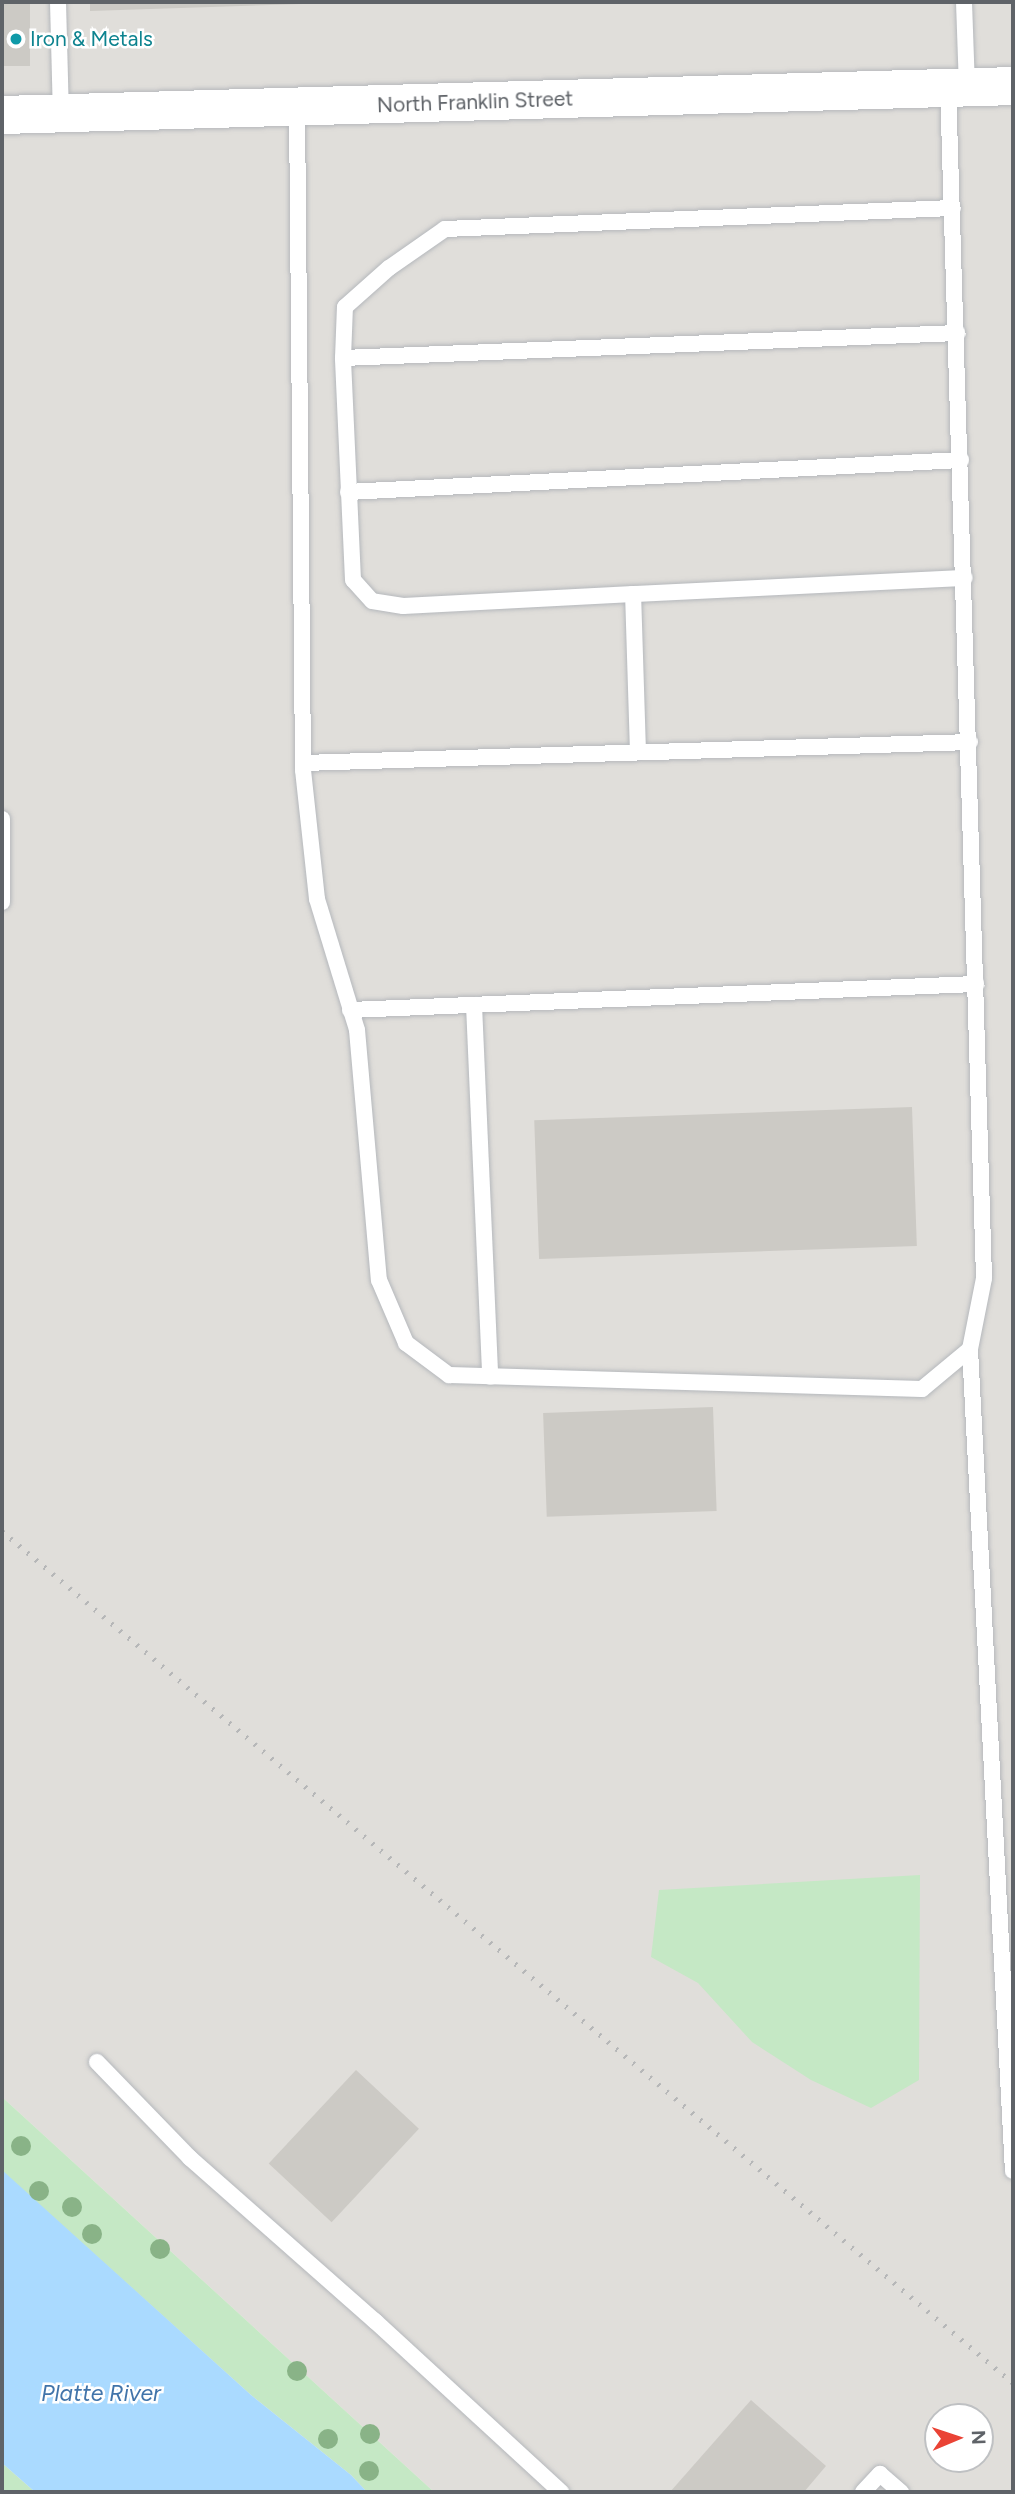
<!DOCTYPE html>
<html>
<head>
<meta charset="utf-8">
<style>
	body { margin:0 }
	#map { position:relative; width:1015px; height:2494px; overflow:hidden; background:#f1efe8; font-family:Figtree,sans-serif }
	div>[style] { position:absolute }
	.industrial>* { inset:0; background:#e0deda }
	.green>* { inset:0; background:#c5e8c5 }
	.water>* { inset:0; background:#aadaff }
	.building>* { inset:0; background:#cccac5; transform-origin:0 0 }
	.roads { filter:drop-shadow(0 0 2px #b5b8bc) drop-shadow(0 0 2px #b5b8bc) }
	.service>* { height:16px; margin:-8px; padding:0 8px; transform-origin:8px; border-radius:8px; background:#fff }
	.tertiary>* { height:38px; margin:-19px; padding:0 19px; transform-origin:19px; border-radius:19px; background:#fff }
	.rail>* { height:5px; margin-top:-2.5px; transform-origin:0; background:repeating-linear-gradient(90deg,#b6b7b8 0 2px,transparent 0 11px) }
	.trees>* { width:20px; height:20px; margin:-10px; border-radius:50%; background:#89b387 }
	.dots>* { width:19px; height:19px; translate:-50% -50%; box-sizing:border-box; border:4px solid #fff; border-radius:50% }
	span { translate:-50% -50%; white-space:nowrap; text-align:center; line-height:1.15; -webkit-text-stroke:5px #fff; paint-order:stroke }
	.culture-label { font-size:21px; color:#0d838f }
	.left { translate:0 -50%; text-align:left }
	.street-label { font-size:21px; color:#5f6368 }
	.water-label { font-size:23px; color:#4174aa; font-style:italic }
	.frame { position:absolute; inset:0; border:4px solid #5f6368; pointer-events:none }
	.north { position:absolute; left:924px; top:2403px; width:70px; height:70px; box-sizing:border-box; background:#fff; border:2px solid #bfc1c3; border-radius:50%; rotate:88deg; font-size:19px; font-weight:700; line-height:28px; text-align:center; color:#5f6368 }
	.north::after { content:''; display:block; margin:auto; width:24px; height:32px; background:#ea4335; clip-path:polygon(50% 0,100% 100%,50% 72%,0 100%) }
</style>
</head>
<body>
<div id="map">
	<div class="industrial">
		<div style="clip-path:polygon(evenodd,2px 2px,1013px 2px,1013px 2492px,434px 2492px,2px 2097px,2px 2px,938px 2417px,980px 2417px,980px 2459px,938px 2459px,938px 2417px)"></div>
	</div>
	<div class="green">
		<div style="clip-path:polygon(920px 1875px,919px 2080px,871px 2108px,811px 2080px,752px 2042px,698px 1983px,651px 1957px,659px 1890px)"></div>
		<div style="clip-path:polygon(2px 2097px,434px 2492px,367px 2492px,351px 2475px,251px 2395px,2px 2171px)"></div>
		<div style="clip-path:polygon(2px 2463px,35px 2492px,2px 2492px)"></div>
	</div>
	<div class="water">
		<div style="clip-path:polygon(2px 2170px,251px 2395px,351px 2475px,367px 2492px,35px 2492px,2px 2463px)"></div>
	</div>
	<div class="building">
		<div style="left:2px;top:2px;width:28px;height:64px"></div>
		<div style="clip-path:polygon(90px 2px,302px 2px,302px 4px,90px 11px)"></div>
		<div style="left:912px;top:1107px;width:139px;height:378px;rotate:88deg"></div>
		<div style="left:713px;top:1407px;width:104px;height:170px;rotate:88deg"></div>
		<div style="left:356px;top:2070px;width:86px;height:128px;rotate:43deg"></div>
		<div style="clip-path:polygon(751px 2400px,826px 2466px,804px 2492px,670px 2492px)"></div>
	</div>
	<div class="roads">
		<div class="service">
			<div style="left:58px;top:2px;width:111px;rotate:88.5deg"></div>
			<div style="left:964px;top:2px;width:86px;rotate:88deg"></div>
			<div style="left:297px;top:107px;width:663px;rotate:89.48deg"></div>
			<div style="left:303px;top:770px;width:130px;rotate:83.8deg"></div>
			<div style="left:317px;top:899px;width:137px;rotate:73deg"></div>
			<div style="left:357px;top:1030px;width:251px;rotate:85deg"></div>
			<div style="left:379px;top:1280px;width:69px;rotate:66.8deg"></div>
			<div style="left:406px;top:1343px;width:54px;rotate:36.7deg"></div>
			<div style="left:449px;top:1375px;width:473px;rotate:1.7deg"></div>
			<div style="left:922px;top:1389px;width:62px;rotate:-39.8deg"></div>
			<div style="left:970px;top:1349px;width:72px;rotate:-78.8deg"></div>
			<div style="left:984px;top:1278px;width:1191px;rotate:-91.73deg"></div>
			<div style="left:343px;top:358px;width:615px;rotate:-2.33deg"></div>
			<div style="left:348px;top:492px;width:614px;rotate:-2.99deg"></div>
			<div style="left:633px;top:594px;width:332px;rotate:-2.8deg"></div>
			<div style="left:638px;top:752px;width:158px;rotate:-91.8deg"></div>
			<div style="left:633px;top:594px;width:230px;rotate:177deg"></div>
			<div style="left:403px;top:606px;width:31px;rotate:-171deg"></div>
			<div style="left:372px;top:601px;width:28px;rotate:-132deg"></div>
			<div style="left:353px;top:580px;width:222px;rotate:-92.6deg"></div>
			<div style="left:343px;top:358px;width:51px;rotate:-87.8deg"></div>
			<div style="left:345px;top:307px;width:59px;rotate:-41.6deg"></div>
			<div style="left:389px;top:268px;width:68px;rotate:-34.9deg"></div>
			<div style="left:445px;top:229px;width:508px;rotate:-2.37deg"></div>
			<div style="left:303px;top:763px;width:667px;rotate:-1.8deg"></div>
			<div style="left:2px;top:819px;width:83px;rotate:90deg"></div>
			<div style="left:474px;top:1005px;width:372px;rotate:87.5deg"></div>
			<div style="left:350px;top:1010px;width:627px;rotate:-2.38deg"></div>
			<div style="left:970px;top:1349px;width:823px;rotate:87.01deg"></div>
			<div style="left:97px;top:2062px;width:134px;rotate:45.9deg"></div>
			<div style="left:190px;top:2158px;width:247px;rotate:41.4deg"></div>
			<div style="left:375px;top:2321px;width:253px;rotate:42.6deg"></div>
			<div style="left:863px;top:2492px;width:25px;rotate:-47deg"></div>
			<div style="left:880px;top:2474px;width:28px;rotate:41deg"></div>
		</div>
		<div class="tertiary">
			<div style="left:2px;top:115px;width:1011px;rotate:-1.64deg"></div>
		</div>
	</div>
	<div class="rail">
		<div style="left:2px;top:1531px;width:1322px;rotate:40.12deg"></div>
	</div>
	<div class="trees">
		<div style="left:21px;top:2146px"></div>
		<div style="left:39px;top:2191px"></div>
		<div style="left:72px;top:2207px"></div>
		<div style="left:92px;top:2234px"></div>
		<div style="left:160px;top:2249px"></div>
		<div style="left:297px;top:2371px"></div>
		<div style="left:370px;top:2434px"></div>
		<div style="left:328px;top:2439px"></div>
		<div style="left:369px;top:2471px"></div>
	</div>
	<div class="dots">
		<div style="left:16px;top:39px;background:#0f9aa8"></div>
	</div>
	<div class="culture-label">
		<span class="left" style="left:30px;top:39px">Iron &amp; Metals</span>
	</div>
	<div class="street-label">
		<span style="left:475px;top:102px;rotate:-2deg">North Franklin Street</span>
	</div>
	<div class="water-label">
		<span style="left:101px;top:2393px">Platte River</span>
	</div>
	<div class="frame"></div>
	<div class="north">N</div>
</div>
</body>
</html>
